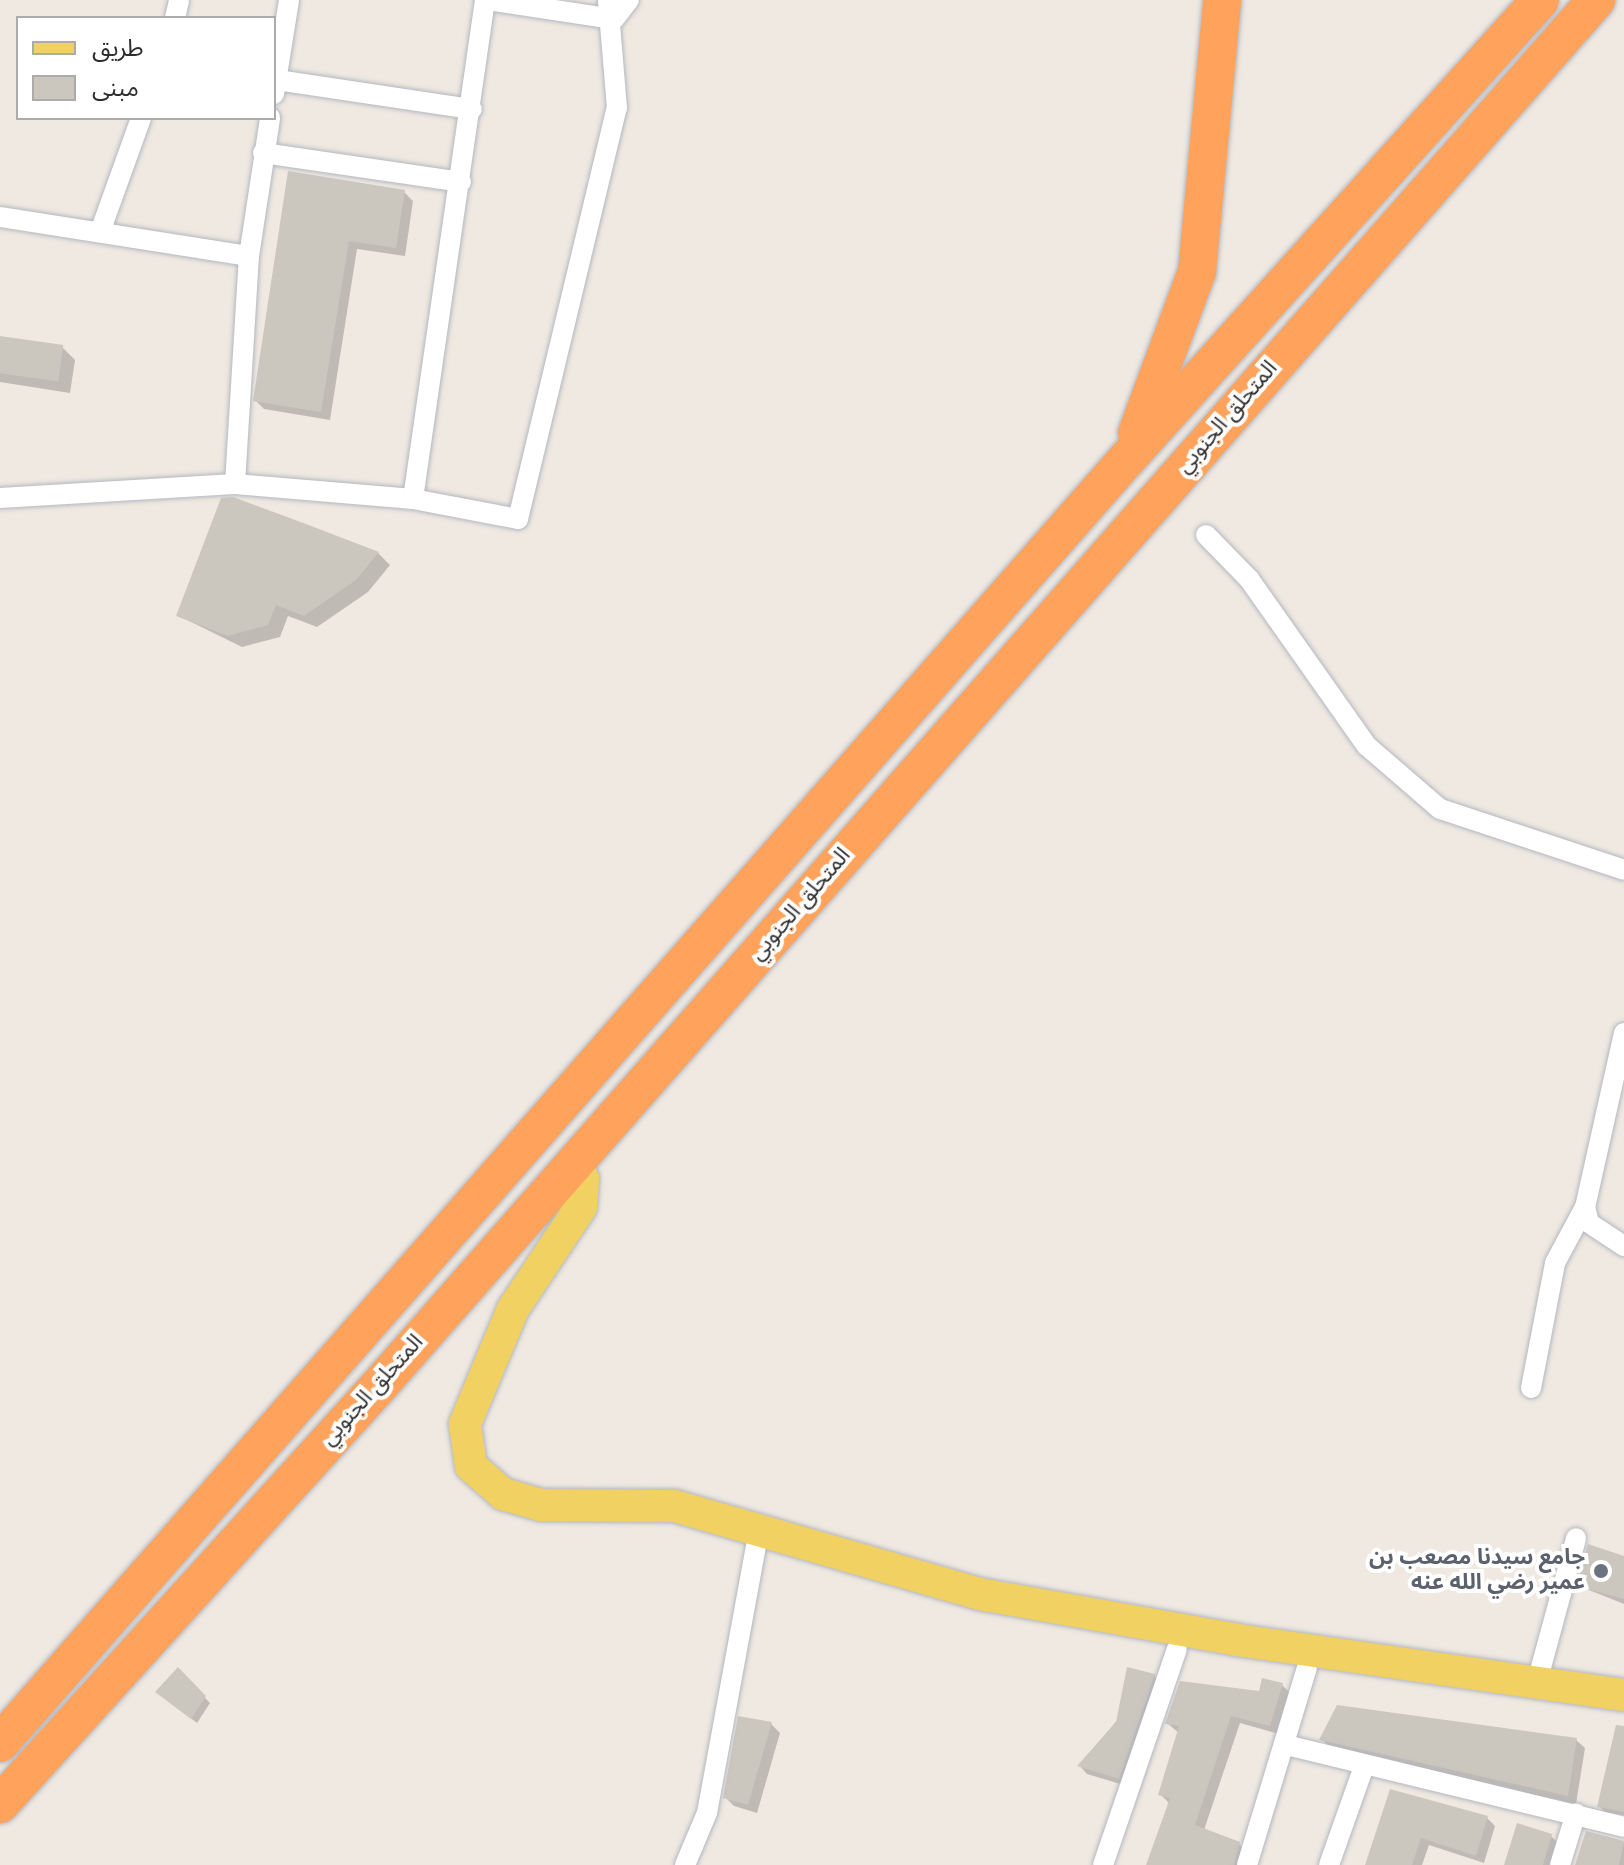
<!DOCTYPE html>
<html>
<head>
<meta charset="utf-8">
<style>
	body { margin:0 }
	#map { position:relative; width:1624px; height:1865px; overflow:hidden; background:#efe9e1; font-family:Overpass,"Noto Sans Arabic",sans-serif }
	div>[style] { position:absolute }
	.shadow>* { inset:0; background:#0003 }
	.building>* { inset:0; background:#cbc7bf; transform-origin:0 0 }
	.roads { filter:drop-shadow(0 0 2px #b4b7c1) drop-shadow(0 0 2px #b4b7c1) }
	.street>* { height:20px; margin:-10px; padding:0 10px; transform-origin:10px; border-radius:10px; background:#fff }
	.primary>* { height:32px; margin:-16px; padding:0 16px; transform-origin:16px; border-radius:16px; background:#f2d163 }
	.highway>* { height:38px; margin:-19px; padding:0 19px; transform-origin:19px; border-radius:19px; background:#ffa35c }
	.dots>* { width:22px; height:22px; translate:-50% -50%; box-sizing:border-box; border:4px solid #fff; border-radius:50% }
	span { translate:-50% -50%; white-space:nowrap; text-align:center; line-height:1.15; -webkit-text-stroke:8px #fff; paint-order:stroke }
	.street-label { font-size:22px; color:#2e2e2e }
	.worship-label { font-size:22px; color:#5b616d; font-weight:700 }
	.right { translate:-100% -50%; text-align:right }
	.legend { position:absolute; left:16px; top:16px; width:260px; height:104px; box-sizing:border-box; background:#fff; border:2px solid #ababab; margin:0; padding:10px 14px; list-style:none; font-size:24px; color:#2e2e2e }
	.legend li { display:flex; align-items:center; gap:16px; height:40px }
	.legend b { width:40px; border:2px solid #ababab }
</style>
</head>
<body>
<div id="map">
	<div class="shadow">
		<div style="clip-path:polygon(289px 174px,404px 192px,413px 201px,405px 256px,357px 249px,330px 420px,264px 409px,255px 400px)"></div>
		<div style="clip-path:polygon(0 338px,62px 347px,75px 360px,70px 393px,0 382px)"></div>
		<div style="clip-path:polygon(378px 553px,390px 565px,368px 592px,317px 627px,288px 616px,280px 637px,242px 647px,179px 616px)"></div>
		<div style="clip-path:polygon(1624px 1561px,1624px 1604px,1579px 1586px)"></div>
		<div style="clip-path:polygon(178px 1670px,210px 1703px,197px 1723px,163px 1697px)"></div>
		<div style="clip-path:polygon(1154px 1675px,1162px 1683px,1127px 1786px,1087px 1774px,1080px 1766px)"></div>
		<div style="clip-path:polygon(1282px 1685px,1291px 1694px,1279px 1734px,1240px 1723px,1204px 1830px,1239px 1844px,1248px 1853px,1244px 1865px,1148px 1865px,1170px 1804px,1160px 1794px,1179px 1733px,1167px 1723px)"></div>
		<div style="clip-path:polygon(1338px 1707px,1576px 1740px,1585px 1748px,1576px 1804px,1330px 1748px,1322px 1739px)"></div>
		<div style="clip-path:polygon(771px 1724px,780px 1733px,757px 1813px,734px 1806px,725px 1797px)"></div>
		<div style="clip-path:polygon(1624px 1737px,1624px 1815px,1606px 1813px,1599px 1806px)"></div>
		<div style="clip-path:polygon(1391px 1792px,1487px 1818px,1495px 1826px,1484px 1863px,1429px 1845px,1422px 1865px,1367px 1865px)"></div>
		<div style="clip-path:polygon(1587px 1834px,1624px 1843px,1624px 1865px,1577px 1865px)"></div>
		<div style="clip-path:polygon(1551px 1836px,1560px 1845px,1554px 1865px,1505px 1865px)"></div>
	</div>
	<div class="building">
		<div style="clip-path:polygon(288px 171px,405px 190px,396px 248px,349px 241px,321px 412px,253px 401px)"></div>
		<div style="left:0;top:336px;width:64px;height:37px;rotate:8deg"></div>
		<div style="clip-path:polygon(233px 497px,306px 524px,379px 552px,356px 580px,304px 616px,276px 605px,268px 625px,228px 636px,176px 616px,221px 498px)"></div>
		<div style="clip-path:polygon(1588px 1544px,1624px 1556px,1624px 1599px,1576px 1586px)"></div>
		<div style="clip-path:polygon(178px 1667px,206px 1696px,191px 1719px,155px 1692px)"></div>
		<div style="clip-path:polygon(1127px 1667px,1155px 1674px,1119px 1779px,1077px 1766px,1116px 1722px)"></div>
		<div style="clip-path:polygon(1262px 1678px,1283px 1683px,1270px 1726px,1231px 1716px,1195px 1825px,1240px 1842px,1234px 1865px,1146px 1865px,1170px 1798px,1158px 1795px,1179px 1726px,1165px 1724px,1180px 1681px,1259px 1691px)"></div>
		<div style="clip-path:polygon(1337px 1705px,1577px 1738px,1568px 1796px,1319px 1740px)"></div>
		<div style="clip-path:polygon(738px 1716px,772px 1722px,748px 1805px,723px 1798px)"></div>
		<div style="clip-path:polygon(1616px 1725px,1624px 1726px,1624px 1812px,1597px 1807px)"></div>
		<div style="clip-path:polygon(1390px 1789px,1488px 1816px,1476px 1856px,1421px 1838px,1412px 1865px,1365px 1865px)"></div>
		<div style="clip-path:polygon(1517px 1823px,1552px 1834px,1543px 1865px,1504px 1865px)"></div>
		<div style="clip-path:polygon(1586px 1831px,1624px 1841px,1619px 1865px,1575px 1865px)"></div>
	</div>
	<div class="roads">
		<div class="street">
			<div style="left:488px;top:0;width:127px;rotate:8.6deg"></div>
			<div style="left:614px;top:19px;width:24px;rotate:-52deg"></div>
			<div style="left:175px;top:18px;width:18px;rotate:-77deg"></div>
			<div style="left:277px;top:80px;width:197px;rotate:8.5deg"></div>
			<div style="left:274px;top:94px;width:95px;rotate:-80.9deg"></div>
			<div style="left:263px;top:153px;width:200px;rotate:8.3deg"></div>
			<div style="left:0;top:217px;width:252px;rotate:8.9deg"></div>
			<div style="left:100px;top:232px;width:121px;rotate:-70.2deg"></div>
			<div style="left:235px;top:484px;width:228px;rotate:-86.5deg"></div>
			<div style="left:249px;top:256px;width:140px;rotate:-81.3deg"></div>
			<div style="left:0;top:498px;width:235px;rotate:-3.4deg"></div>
			<div style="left:235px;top:484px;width:179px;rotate:4.8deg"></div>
			<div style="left:413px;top:499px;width:107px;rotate:10.8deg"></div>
			<div style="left:518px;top:519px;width:423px;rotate:-76.5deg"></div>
			<div style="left:617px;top:108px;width:108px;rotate:-94.8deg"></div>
			<div style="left:413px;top:499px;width:504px;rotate:-81.79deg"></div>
			<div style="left:1206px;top:535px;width:62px;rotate:45.7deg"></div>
			<div style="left:1249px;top:579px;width:204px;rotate:54.8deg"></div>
			<div style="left:1367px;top:746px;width:96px;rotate:40.8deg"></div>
			<div style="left:1440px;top:809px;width:194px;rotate:18.3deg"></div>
			<div style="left:1624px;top:1033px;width:178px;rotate:102.6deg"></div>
			<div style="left:1585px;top:1207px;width:16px;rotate:76deg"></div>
			<div style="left:1589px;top:1223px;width:42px;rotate:33.3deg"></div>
			<div style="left:1531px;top:1388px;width:127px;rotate:-79.1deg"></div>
			<div style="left:1555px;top:1263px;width:64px;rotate:-61.8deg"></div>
			<div style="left:1537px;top:1682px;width:149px;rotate:-74.8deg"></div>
			<div style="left:1286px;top:1745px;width:348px;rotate:13.6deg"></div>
			<div style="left:685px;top:1865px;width:56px;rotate:-67.1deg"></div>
			<div style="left:707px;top:1813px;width:289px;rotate:-79.6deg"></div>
			<div style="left:1103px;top:1865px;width:228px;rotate:-71.1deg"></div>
			<div style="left:1247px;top:1865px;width:206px;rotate:-73.1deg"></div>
			<div style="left:1329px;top:1865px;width:105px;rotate:-70.5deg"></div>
			<div style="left:1560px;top:1865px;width:54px;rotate:-72.9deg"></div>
		</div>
		<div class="primary">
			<div style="left:575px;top:1163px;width:18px;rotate:63deg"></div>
			<div style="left:583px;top:1179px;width:28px;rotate:94deg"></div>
			<div style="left:581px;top:1207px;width:123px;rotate:123.7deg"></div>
			<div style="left:513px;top:1309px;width:125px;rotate:112.7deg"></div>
			<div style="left:465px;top:1424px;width:42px;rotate:81.9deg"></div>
			<div style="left:471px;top:1466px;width:43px;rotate:41.2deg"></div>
			<div style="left:503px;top:1494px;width:40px;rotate:16deg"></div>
			<div style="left:541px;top:1505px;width:134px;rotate:0.4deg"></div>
			<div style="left:675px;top:1506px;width:317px;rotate:16.1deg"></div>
			<div style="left:980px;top:1594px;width:261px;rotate:10.1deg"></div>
			<div style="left:1237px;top:1640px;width:391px;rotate:8.1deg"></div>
		</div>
		<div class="highway">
			<div style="left:1137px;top:433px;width:172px;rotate:-69.6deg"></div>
			<div style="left:1197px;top:272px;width:273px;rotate:-84.7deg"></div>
			<div style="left:0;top:1743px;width:1708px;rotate:-48.73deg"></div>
			<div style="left:1127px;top:459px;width:617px;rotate:-48.02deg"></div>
			<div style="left:0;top:1804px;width:563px;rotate:-47.81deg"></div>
			<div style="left:378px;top:1387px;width:1846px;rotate:-48.71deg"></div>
		</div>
	</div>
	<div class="dots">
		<div style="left:1601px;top:1571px;background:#6b7280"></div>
	</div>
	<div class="street-label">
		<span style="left:1228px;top:418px;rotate:-49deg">المتحلق الجنوبي</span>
		<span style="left:801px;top:905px;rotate:-49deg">المتحلق الجنوبي</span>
		<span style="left:373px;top:1391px;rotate:-48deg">المتحلق الجنوبي</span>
	</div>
	<div class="worship-label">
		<span class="right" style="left:1585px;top:1571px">جامع سيدنا مصعب بن<br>عمير رضي الله عنه</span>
	</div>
	<ul class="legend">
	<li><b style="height:10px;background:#f2d163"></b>طريق</li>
	<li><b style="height:22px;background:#cbc7bf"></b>مبنى</li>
	</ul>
</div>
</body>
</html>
